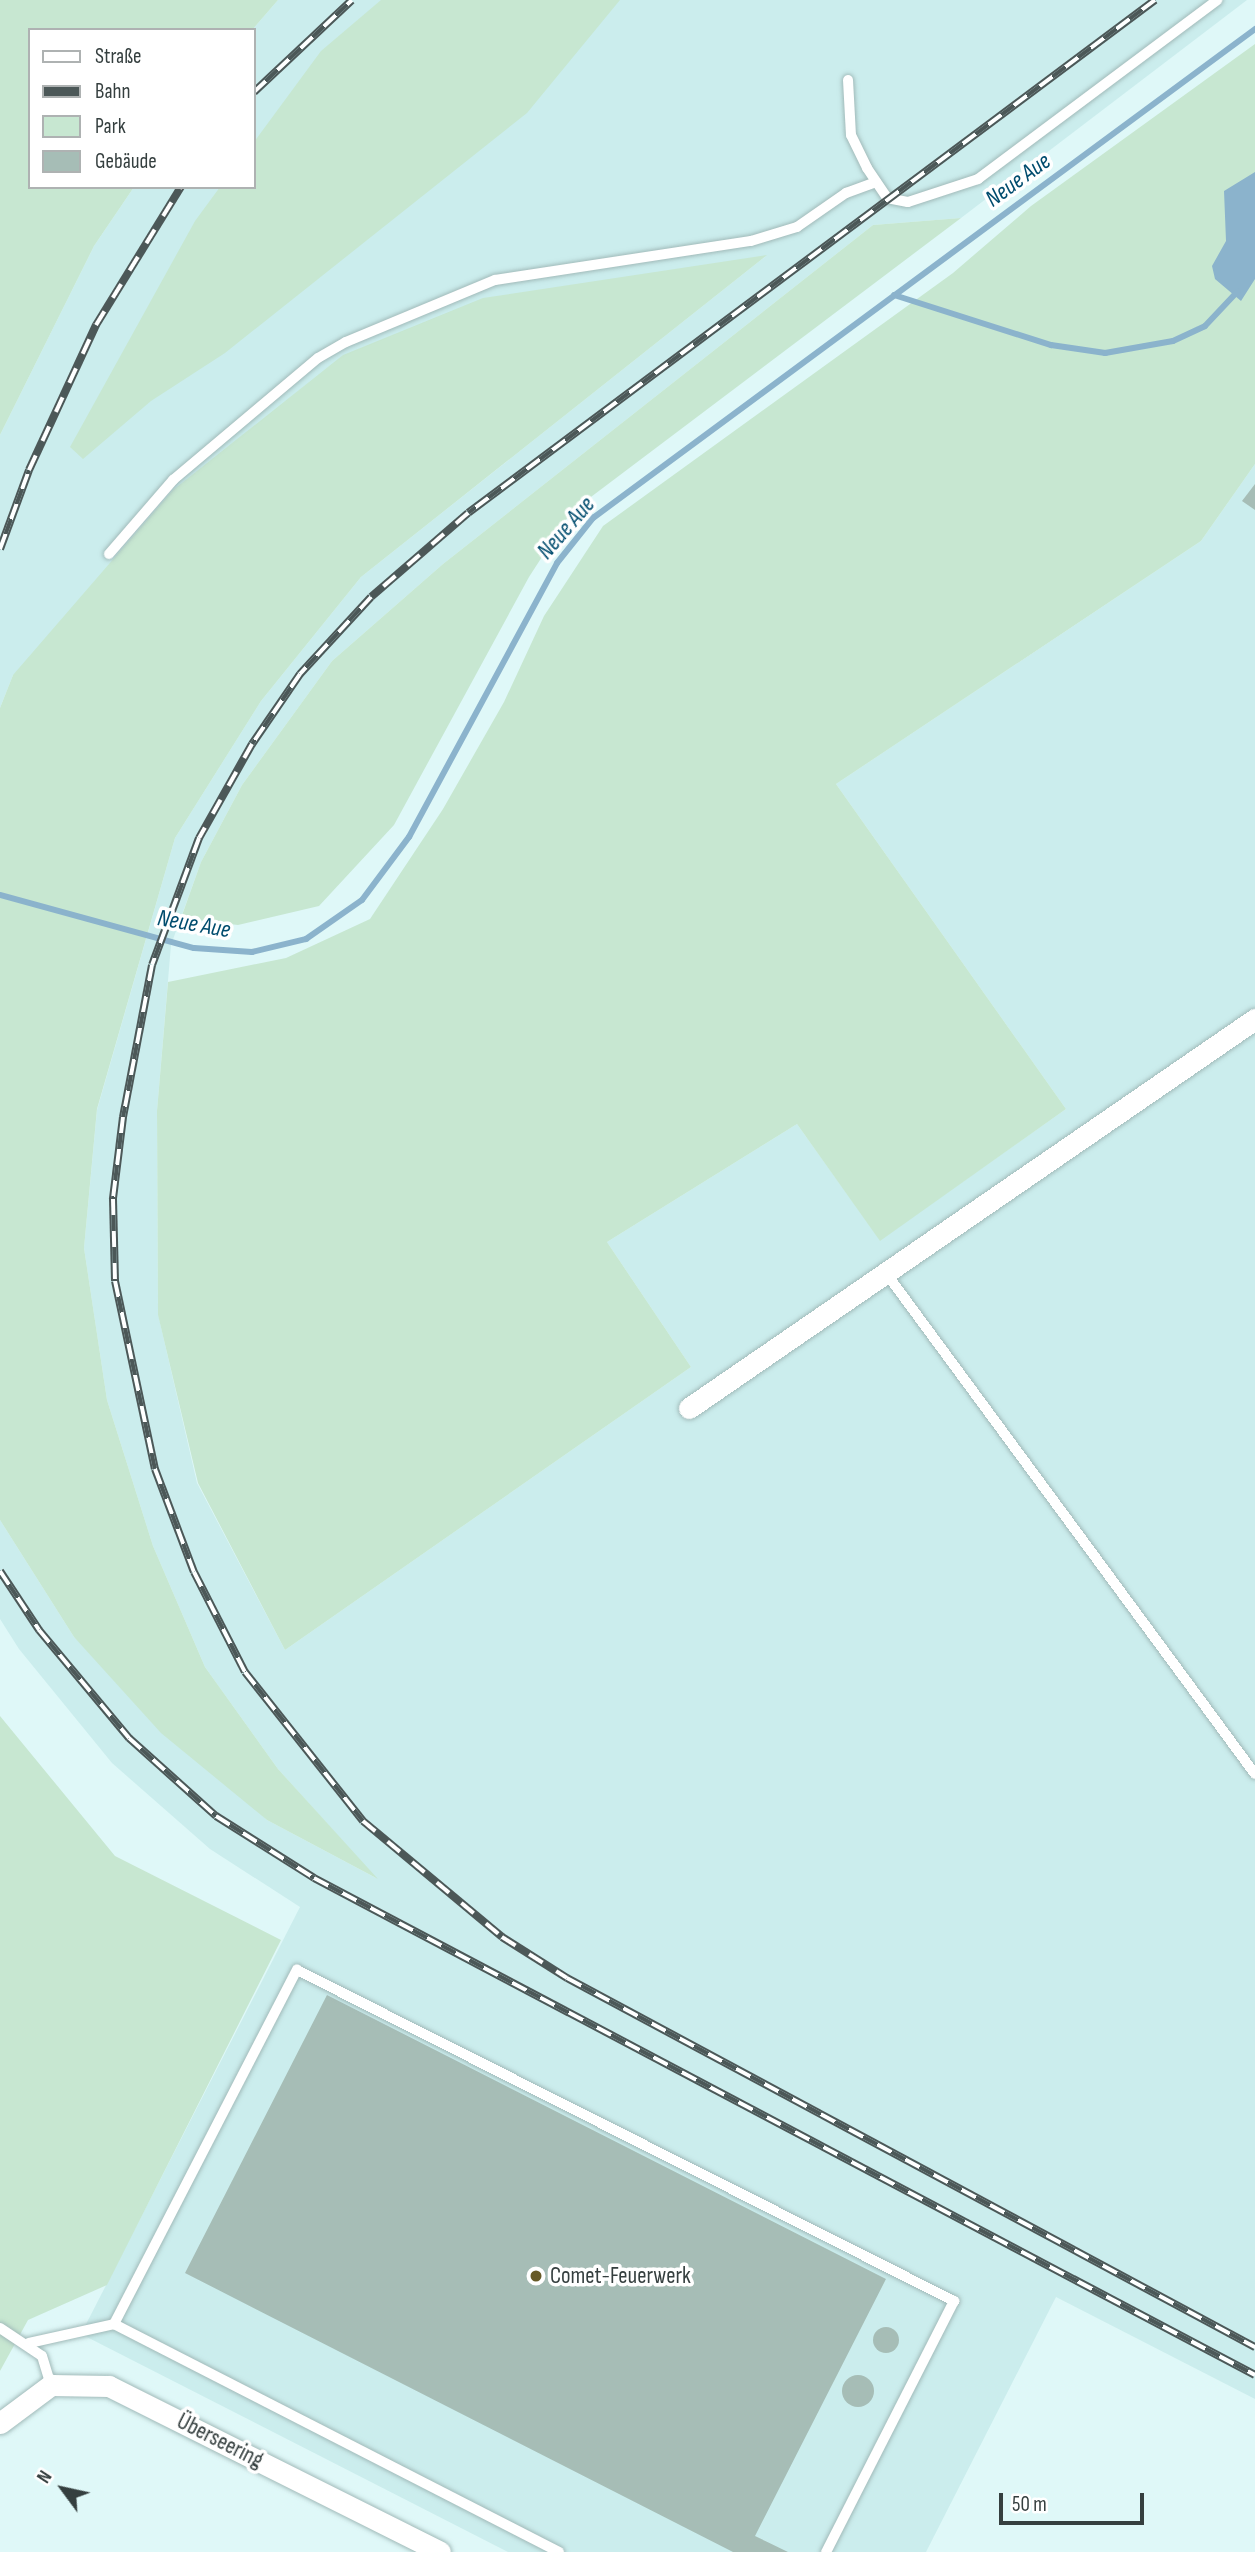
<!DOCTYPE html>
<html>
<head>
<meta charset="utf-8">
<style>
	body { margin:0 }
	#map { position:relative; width:1255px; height:2552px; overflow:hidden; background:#dff8f8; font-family:"Sofia Sans Condensed",sans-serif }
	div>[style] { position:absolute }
	.built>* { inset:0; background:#cbeded }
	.green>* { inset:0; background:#c7e7d1 }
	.water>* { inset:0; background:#8bb3cc }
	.stream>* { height:6px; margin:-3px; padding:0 3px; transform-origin:3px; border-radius:3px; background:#8bb3cc }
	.building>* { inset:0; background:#a6bdb6 }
	.round { border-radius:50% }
	.roads { filter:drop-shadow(0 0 2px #a1bab9) drop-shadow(0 0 2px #a1bab9) }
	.lane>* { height:10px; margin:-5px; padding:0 5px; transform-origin:5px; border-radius:5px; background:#fff }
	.street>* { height:21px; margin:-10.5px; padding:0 10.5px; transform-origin:10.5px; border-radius:10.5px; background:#fff }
	.rail>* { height:8px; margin-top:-4px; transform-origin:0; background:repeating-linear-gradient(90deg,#fff 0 16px,#4c5858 0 32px); box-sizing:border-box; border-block:2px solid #4c5858 }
	.dots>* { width:19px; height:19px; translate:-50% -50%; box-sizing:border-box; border:4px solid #fff; border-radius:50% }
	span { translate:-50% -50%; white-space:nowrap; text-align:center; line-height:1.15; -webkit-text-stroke:7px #fff; paint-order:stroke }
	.poi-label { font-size:23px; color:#353f3f }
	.left { translate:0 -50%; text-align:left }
	.street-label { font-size:23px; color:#353f3f }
	.water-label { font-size:24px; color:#004c6e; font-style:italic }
	.legend { position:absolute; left:28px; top:28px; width:228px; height:161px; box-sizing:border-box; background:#fff; border:2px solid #aeb2b2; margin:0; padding:9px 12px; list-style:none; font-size:21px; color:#353f3f }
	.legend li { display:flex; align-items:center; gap:14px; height:35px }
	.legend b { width:35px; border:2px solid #aeb2b2 }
	.north { position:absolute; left:28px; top:2454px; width:70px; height:70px; -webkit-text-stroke:5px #fff; paint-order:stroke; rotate:303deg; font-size:19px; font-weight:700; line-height:28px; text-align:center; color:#353f3f }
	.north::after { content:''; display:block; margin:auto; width:24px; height:32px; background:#353f3f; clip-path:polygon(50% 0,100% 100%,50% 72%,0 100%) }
	.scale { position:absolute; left:999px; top:2493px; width:145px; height:32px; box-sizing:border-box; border:4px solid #353f3f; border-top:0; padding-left:9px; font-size:21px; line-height:24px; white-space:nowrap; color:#353f3f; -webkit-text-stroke:5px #fff; paint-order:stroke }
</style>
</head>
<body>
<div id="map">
	<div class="built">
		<div style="clip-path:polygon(278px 0,1247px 0,961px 218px,873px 225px,443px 564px,332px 661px,242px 785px,201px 862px,171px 945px,157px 1111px,158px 1314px,197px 1483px,285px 1650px,691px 1367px,607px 1242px,797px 1124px,880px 1240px,1066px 1109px,836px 784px,1201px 541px,1255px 464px,1255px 2399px,1056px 2297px,926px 2552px,508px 2552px,81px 2334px,300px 1907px,210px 1849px,112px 1763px,19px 1649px,0 1619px,0 1520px,74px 1637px,267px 1820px,376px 1878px,278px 1769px,205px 1667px,153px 1546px,107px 1400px,84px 1248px,97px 1110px,175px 838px,261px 701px,361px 577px,766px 256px,13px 675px,0 708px,0 435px,94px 246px,134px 187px,254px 187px,252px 30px)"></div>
	</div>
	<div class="green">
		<div style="clip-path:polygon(0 0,278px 0,252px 30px,30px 30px,30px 187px,134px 187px,94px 246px,0 435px)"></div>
		<div style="clip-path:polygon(381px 0,620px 0,527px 113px,225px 353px,151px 401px,83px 459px,70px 447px,195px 221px,220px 187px,254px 187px,254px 142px,321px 51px)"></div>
		<div style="clip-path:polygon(1255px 44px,1255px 464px,1201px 541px,836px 784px,1066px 1109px,880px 1241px,797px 1124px,607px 1242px,691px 1367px,285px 1650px,198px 1483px,158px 1315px,157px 1111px,168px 982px,286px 958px,370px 919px,443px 809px,504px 702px,544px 616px,603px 526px,953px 273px,1031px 206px)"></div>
		<div style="clip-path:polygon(961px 218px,571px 512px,529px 577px,394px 825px,319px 906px,238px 925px,181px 918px,201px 862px,242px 785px,332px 661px,443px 564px,873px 225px)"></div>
		<div style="clip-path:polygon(767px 255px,361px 577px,261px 701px,175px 838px,97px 1109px,84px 1248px,107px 1400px,153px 1546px,205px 1667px,278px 1769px,378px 1879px,267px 1820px,161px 1733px,74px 1637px,0 1520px,0 708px,13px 675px,173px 490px,343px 355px,483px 298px)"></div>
		<div style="clip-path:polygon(0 1716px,115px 1856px,281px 1940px,107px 2285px,28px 2320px,0 2371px)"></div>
	</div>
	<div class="water">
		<div style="clip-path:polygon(1255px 172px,1255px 279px,1241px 301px,1215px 279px,1212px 266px,1226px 241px,1224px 191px)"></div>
	</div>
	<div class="stream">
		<div style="left:894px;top:295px;width:165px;rotate:17.7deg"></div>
		<div style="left:1051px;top:345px;width:55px;rotate:8.4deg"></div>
		<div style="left:1105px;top:353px;width:69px;rotate:-10deg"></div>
		<div style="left:1173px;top:341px;width:35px;rotate:-25deg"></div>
		<div style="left:1205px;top:326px;width:47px;rotate:-46.7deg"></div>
		<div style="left:0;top:895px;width:201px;rotate:15.3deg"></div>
		<div style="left:194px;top:948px;width:58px;rotate:3.9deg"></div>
		<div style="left:252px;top:952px;width:56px;rotate:-13.5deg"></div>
		<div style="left:306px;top:939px;width:68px;rotate:-34.9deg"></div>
		<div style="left:362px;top:900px;width:79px;rotate:-53.3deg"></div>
		<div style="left:409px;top:837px;width:311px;rotate:-61.6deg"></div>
		<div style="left:557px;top:563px;width:58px;rotate:-51.3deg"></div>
		<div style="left:593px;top:518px;width:823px;rotate:-36.45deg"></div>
	</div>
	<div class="building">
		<div style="clip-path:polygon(1255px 484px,1255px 510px,1242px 501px)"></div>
		<div style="clip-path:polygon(327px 1995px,886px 2279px,755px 2536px,788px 2552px,733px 2552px,185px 2273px)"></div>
		<div class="round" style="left:873px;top:2327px;width:26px;height:26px"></div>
		<div class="round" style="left:842px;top:2375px;width:32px;height:32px"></div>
	</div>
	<div class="roads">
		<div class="lane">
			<div style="left:848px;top:80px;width:55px;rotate:86.9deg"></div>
			<div style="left:851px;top:135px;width:37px;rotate:64deg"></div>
			<div style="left:867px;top:168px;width:36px;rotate:56deg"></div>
			<div style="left:887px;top:198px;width:21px;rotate:11deg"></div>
			<div style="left:908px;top:202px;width:74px;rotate:-18.2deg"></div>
			<div style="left:978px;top:179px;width:299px;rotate:-36.8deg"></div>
			<div style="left:109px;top:554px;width:98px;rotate:-49.1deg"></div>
			<div style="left:173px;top:480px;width:189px;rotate:-40.1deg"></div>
			<div style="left:318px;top:358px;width:32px;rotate:-30deg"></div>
			<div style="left:346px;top:342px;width:161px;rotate:-22.6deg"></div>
			<div style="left:495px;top:280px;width:259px;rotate:-8.7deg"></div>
			<div style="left:751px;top:241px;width:48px;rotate:-16.9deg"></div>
			<div style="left:797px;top:227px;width:60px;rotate:-34.8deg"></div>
			<div style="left:846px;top:193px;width:32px;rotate:-20deg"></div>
			<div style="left:886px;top:1273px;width:622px;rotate:53.63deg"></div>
			<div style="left:114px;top:2324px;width:500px;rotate:27.13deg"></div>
			<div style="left:0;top:2328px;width:50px;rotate:33.7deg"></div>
			<div style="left:42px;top:2356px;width:30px;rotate:73deg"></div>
			<div style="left:29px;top:2343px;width:87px;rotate:-12.6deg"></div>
			<div style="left:114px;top:2324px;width:399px;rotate:-62.7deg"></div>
			<div style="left:297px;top:1970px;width:736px;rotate:26.74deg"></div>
			<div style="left:954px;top:2301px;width:282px;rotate:117deg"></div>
		</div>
		<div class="street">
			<div style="left:689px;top:1408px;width:687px;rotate:-34.5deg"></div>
			<div style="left:0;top:2423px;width:64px;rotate:-36.7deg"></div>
			<div style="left:51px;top:2385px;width:58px;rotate:1deg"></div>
			<div style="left:109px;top:2386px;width:370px;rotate:26.6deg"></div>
		</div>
	</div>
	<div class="rail">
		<div style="left:1155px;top:0;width:857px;rotate:143.25deg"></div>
		<div style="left:468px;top:513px;width:128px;rotate:139.1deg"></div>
		<div style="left:371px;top:597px;width:105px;rotate:132.7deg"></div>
		<div style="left:300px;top:674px;width:85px;rotate:124.4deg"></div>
		<div style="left:252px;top:744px;width:108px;rotate:119.4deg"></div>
		<div style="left:199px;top:838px;width:135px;rotate:110.3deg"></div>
		<div style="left:152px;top:965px;width:155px;rotate:100.8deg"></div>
		<div style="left:123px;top:1117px;width:83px;rotate:97deg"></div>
		<div style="left:113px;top:1199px;width:82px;rotate:88.6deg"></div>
		<div style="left:115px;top:1281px;width:192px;rotate:78deg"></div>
		<div style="left:155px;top:1469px;width:110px;rotate:69.3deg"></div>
		<div style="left:194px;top:1572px;width:112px;rotate:63deg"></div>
		<div style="left:245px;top:1672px;width:190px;rotate:51.6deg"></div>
		<div style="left:363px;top:1821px;width:181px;rotate:39.8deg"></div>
		<div style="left:502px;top:1937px;width:77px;rotate:32.2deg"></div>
		<div style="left:567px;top:1978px;width:781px;rotate:28.21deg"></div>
		<div style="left:254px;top:92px;width:134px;rotate:-43.2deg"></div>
		<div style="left:0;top:549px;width:84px;rotate:-69.8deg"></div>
		<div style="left:29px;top:470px;width:160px;rotate:-65.2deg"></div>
		<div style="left:96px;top:325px;width:162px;rotate:-58.4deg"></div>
		<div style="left:0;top:1571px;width:71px;rotate:56.5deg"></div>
		<div style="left:39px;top:1630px;width:141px;rotate:50.2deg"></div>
		<div style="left:129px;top:1738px;width:117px;rotate:41.9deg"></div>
		<div style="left:216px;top:1816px;width:116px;rotate:32.3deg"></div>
		<div style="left:314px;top:1878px;width:1064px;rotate:27.84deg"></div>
	</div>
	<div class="dots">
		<div style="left:536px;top:2276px;background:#675a27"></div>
	</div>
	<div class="poi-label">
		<span class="left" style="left:550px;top:2276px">Comet-Feuerwerk</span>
	</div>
	<div class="street-label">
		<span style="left:220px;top:2441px;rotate:27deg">Überseering</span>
	</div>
	<div class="water-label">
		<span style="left:1018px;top:180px;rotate:-36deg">Neue Aue</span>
		<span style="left:566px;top:528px;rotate:-49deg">Neue Aue</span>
		<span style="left:194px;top:924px;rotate:10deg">Neue Aue</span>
	</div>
	<ul class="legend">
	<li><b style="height:9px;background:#fff"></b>Straße</li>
	<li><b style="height:9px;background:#4c5858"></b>Bahn</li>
	<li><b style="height:19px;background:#c7e7d1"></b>Park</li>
	<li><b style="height:19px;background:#a6bdb6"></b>Gebäude</li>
	</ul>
	<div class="north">N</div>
	<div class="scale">50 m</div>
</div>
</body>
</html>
